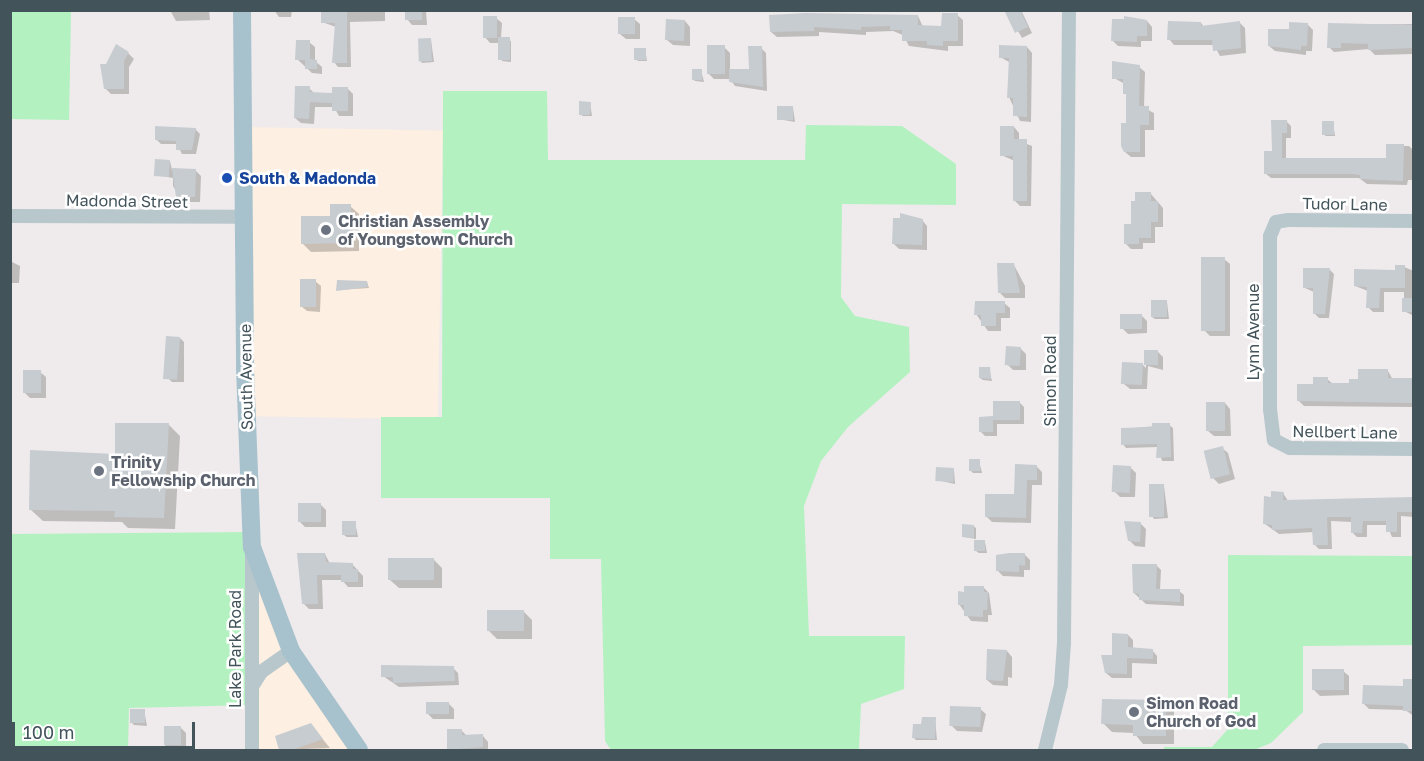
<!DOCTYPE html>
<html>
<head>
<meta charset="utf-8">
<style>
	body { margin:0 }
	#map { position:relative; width:1424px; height:761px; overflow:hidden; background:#efebec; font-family:"Golos Text",sans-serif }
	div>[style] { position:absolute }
	.commercial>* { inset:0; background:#fdefe1; transform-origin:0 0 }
	.green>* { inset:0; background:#b4f1c0; transform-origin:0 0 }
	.shadow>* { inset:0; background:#0003 }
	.building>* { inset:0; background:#c7ccd1; transform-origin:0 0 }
	.minor>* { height:14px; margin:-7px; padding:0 7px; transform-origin:7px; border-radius:7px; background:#b8c7cc }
	.major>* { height:18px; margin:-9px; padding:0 9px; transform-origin:9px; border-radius:9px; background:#a8c2cd }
	.dots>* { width:16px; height:16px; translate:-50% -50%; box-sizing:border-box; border:3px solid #fff; border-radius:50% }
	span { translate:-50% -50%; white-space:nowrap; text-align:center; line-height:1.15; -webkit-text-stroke:5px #fff; paint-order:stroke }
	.transit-label { font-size:16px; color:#164399; font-weight:700 }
	.left { translate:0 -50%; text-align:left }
	.street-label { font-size:16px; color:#42535a }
	.worship-label { font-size:16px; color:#5b616d; font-weight:700 }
	.frame { position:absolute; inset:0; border:12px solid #42535a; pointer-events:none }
	.scale { position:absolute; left:12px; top:722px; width:183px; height:27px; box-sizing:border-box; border:3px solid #42535a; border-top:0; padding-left:8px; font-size:18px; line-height:21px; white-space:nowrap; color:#42535a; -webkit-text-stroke:4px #fff; paint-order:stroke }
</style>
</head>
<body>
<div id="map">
	<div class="commercial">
		<div style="left:243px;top:127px;width:200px;height:289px;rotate:1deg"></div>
		<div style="clip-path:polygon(252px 547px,291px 651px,359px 750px,252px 750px)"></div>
	</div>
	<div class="green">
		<div style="left:11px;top:10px;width:60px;height:109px;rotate:1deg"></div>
		<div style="clip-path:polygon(443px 91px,547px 91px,548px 160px,805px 160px,806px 125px,902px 126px,956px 164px,956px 205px,842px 204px,841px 297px,855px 316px,909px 327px,910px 372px,848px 427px,821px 461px,804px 506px,809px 636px,905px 636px,904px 689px,861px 704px,859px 750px,611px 750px,605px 741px,601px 559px,550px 559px,550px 498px,381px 498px,381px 417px,442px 417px)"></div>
		<div style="clip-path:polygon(251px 532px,252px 705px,129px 708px,128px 750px,11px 750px,10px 534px)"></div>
		<div style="clip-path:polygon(1228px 555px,1413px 556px,1413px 645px,1303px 646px,1303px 712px,1271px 743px,1254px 750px,1164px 750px,1164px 747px,1212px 747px,1228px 729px)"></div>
	</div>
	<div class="shadow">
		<div style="clip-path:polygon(170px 10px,209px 10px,210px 20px,176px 21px)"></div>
		<div style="clip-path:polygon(274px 10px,292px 10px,291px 17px,279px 17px)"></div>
		<div style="clip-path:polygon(322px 10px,385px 10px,385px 21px,350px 22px,351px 67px,338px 67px,334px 62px,336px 27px,322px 22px)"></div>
		<div style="clip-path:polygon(407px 10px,426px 10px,427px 25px,412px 25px,407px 19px)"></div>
		<div style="clip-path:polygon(1006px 10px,1021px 10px,1032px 33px,1022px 38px)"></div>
		<div style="clip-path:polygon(957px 15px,963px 20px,963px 46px,948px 46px,948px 51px,909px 46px,903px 35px,893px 31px,866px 32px,866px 35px,819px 32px,819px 36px,777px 37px,771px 32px,771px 16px,918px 16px,923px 27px,943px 27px)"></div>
		<div style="clip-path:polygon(1126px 17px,1147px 21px,1152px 27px,1152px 41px,1141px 41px,1141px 47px,1118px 46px,1113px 41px)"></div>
		<div style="clip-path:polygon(496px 18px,502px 23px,501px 38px,511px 41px,511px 62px,502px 61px,499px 43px,490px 43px,485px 37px)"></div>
		<div style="clip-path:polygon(634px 19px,640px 24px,640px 39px,626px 39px,620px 34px)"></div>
		<div style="clip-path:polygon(685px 21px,690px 27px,690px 46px,673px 45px,667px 40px)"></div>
		<div style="clip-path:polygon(1201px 23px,1204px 27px,1240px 23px,1245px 28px,1246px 53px,1220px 56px,1214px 45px,1174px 45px,1169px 39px)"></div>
		<div style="clip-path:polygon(1307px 24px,1313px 30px,1312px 51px,1306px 51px,1306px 55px,1275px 51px,1269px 46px)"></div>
		<div style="clip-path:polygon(1414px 24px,1414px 54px,1375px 55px,1369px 49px,1334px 52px,1329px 47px,1329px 25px)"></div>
		<div style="clip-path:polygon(431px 40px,434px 62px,422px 63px,420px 60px)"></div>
		<div style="clip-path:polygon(309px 42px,315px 47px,315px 61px,322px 67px,322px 74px,312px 73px,297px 59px)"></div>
		<div style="clip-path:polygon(724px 47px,730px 53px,730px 70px,750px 71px,761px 48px,766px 53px,767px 91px,735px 86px,730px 79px,714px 79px,709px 74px)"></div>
		<div style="clip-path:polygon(1027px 47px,1032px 53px,1031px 122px,1020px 121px,1009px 97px,1011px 63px,1000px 57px)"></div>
		<div style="clip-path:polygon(645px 49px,647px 61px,638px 61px,636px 59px)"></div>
		<div style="clip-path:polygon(128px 53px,134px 59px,129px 67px,129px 94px,111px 94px,105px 88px,107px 66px)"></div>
		<div style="clip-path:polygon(1139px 67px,1145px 72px,1144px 108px,1154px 113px,1154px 130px,1145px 130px,1145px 157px,1131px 157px,1125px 152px,1128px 97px,1125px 84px,1114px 78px)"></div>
		<div style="clip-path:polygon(701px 70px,704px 82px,695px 81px,693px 79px)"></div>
		<div style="clip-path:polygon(309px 88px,315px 94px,333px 94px,348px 89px,353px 94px,353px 116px,339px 116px,334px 107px,315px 107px,314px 124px,301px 123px,295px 118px)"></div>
		<div style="clip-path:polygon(590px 103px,592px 116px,583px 116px,580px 114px)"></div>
		<div style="clip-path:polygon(793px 108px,795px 122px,778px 119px)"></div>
		<div style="clip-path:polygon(1286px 121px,1291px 126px,1291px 138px,1286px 138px,1286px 160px,1387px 159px,1387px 146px,1409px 146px,1414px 151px,1414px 180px,1408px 180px,1407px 185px,1367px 184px,1359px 178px,1271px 178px,1265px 173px)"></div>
		<div style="clip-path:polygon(1333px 123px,1335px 136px,1326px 136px,1323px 134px)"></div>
		<div style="clip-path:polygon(1014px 127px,1019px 133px,1019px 141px,1032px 146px,1031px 206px,1020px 206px,1014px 200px,1015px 161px,1001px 155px)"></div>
		<div style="clip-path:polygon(195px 129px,200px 134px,196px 154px,182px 154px,177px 144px,161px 144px,156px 139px)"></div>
		<div style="clip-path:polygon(170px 161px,172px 170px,195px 170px,201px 176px,200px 202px,183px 202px,173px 186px,173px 178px,156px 175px)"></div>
		<div style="clip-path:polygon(1151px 194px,1163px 208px,1163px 227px,1155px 227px,1155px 243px,1143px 243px,1143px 249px,1131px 249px,1126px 244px,1132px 226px)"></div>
		<div style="clip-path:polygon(350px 206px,359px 214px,359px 251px,311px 252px,302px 243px)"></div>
		<div style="clip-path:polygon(922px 220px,927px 226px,927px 250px,899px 249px,894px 244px)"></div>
		<div style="clip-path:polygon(1202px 258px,1224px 259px,1230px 264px,1230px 336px,1210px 336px,1204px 330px)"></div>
		<div style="clip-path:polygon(10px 261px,20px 266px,19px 283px,10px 283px)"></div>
		<div style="clip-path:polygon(1014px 265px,1025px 286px,1025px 298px,1005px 298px,999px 292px)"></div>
		<div style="clip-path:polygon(1404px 267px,1414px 271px,1414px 316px,1404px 311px,1404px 292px,1384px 292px,1384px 312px,1373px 312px,1368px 307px,1368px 291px,1355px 286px)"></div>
		<div style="clip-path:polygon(1329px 269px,1334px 274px,1329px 318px,1319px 318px,1314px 313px,1314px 292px,1305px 288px)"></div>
		<div style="clip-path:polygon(315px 281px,321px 286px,320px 312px,307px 311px,301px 306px)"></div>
		<div style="clip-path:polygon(367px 282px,369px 288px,338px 290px)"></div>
		<div style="clip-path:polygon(1167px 302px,1169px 319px,1155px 319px,1152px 317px)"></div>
		<div style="clip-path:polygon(1004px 303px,1010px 308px,1010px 318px,1001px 318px,1001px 331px,988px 331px,976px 314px)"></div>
		<div style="clip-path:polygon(1141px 315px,1147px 321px,1147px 333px,1128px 334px,1122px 328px)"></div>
		<div style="clip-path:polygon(180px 338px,184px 342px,184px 382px,172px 382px,168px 378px)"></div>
		<div style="clip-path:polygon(1020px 348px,1026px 354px,1026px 370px,1013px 370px,1007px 364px)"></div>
		<div style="clip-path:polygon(1146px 352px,1158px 352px,1163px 357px,1163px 370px,1148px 366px,1147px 389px,1130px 389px,1124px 384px,1142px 364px,1146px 368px)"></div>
		<div style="clip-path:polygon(989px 369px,992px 381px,983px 380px,980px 378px)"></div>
		<div style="clip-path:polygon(1388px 371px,1393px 380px,1414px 380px,1414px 407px,1304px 406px,1298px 400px,1327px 379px,1333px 384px,1351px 384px)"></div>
		<div style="clip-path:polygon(40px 372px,46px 377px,46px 398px,30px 398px,24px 392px)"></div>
		<div style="clip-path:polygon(1020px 403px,1024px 407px,1024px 424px,997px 424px,997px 436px,985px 436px,981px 432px,994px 418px)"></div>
		<div style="clip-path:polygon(1225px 403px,1230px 409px,1231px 436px,1214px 436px,1208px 431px)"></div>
		<div style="clip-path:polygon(168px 424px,180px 436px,175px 529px,128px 528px,122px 522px,43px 521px,31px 510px)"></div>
		<div style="clip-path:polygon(1169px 425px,1173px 428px,1174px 461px,1162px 461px,1158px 447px,1126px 448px,1123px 444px,1122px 429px)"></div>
		<div style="clip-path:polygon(1222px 448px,1228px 453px,1235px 479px,1219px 484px,1213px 478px)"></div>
		<div style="clip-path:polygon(979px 461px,982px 473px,973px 473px,971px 471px)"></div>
		<div style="clip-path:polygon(1036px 466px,1042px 472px,1042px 485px,1032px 485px,1031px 523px,992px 522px,987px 517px,1015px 496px)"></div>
		<div style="clip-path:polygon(1130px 467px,1136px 473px,1135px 497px,1120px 497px,1114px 491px)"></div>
		<div style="clip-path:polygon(954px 470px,955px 484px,937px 480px)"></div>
		<div style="clip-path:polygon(1164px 486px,1168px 518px,1154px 519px,1152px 516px)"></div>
		<div style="clip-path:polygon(1283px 493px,1288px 501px,1414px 499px,1414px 517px,1401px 516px,1401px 537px,1392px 537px,1387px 525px,1367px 525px,1367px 537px,1357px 537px,1352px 532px,1352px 522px,1331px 521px,1332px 549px,1319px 549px,1314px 544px,1314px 532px,1279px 534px,1265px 524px,1273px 498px)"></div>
		<div style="clip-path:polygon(321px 505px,326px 510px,326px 527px,305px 527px,300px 522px)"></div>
		<div style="clip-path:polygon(355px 522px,358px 537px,347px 537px,344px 535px)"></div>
		<div style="clip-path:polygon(1125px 522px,1140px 523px,1146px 529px,1145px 547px,1135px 546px,1130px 541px)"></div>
		<div style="clip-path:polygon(973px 526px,976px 528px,976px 542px,985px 542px,987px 553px,979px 553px,976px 551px,976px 539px,964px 537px)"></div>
		<div style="clip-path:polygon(325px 554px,330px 564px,352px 564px,363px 576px,363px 587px,348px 587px,342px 580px,322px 580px,323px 609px,309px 609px,304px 604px)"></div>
		<div style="clip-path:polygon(1024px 554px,1030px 560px,1030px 570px,1024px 570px,1024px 577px,1003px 576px,998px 571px)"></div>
		<div style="clip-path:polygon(433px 559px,442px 568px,442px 588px,399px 588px,390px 580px)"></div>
		<div style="clip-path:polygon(1156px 565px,1161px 570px,1160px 590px,1179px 591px,1184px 595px,1184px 606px,1146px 604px,1134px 593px)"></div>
		<div style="clip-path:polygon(983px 587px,989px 593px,992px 615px,988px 615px,988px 622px,971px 621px,959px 604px,966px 593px)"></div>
		<div style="clip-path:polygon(524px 612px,532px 620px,532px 639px,497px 639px,488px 630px)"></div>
		<div style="clip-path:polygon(1128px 635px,1133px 640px,1133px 649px,1152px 650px,1157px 656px,1157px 664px,1132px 663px,1132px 678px,1112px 678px,1106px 673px)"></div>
		<div style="clip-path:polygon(1007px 651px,1012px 657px,1012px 678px,1008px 677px,1008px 686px,993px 685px,987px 680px)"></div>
		<div style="clip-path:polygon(453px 668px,458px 673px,459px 685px,399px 687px,383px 676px)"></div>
		<div style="clip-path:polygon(1343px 671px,1349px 676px,1349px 695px,1320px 696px,1314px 690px)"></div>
		<div style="clip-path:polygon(1404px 680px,1414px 680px,1414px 716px,1405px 710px,1369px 709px,1364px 704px,1404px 688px)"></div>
		<div style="clip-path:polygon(1166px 702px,1174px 710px,1174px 744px,1143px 744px,1134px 733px,1112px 732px,1103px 723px)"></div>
		<div style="clip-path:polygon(448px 703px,454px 709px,454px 719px,433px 719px,428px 714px)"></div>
		<div style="clip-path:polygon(980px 709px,986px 714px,982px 732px,957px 731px,951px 725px)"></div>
		<div style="clip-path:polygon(144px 710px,147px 726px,134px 725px,132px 723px)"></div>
		<div style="clip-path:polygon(935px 719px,937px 740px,916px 740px,914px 738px,923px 725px)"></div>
		<div style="clip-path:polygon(311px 725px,330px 748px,281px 750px,277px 737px)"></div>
		<div style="clip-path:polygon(166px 727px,181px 728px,186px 733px,186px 750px,165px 750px)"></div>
		<div style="clip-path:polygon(461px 730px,467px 736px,483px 736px,488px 742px,488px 750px,449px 750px)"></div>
	</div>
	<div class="building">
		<div style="clip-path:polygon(321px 10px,347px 10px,347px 63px,332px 63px,335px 23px,321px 23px)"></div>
		<div style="left:405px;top:10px;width:17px;height:10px"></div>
		<div style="clip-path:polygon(1004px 10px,1020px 10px,1028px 27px,1015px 33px)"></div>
		<div style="clip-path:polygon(806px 13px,918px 15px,918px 25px,941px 26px,942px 13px,958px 13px,958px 41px,943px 41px,943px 46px,927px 45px,927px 41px,902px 41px,902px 30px,890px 30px,890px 26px,861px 27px,861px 30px,814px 27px,814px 31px,770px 32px,769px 15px)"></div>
		<div style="left:483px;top:16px;width:14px;height:22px"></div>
		<div style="clip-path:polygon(1124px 16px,1147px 20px,1147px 36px,1137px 36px,1137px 42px,1111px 41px,1112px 19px,1124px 19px)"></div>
		<div style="left:618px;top:17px;width:17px;height:17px"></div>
		<div style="left:666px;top:19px;width:19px;height:21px;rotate:3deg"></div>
		<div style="clip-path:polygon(1168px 21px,1201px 22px,1201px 26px,1240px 21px,1241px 48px,1213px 51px,1212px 40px,1167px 40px)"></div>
		<div style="clip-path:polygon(1289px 22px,1308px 23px,1307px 46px,1301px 46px,1301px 50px,1268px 46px,1268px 29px,1289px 29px)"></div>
		<div style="clip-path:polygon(1328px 23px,1413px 25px,1413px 48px,1368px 50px,1368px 44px,1341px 43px,1341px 48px,1327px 48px)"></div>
		<div style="left:498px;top:37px;width:12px;height:23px"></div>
		<div style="left:431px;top:38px;width:23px;height:13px;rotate:88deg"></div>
		<div style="clip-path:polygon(296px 40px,310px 40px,310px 59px,317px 60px,317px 69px,305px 69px,305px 60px,295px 60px)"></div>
		<div style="clip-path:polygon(116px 44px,129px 52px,124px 61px,124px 89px,104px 89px,100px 64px,106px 64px)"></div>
		<div style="left:725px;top:45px;width:29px;height:18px;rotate:90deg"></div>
		<div style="clip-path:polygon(999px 45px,1027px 46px,1027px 117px,1013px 116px,1013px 98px,1007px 98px,1009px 58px,999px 58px)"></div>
		<div style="clip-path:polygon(748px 46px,762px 46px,763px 87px,729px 82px,729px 69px,749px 69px)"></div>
		<div style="left:634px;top:48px;width:12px;height:12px"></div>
		<div style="clip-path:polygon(1112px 61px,1140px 65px,1139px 106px,1149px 106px,1149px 125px,1140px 125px,1140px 152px,1124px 152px,1121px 146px,1121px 123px,1126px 123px,1126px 94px,1123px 94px,1123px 79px,1112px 79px)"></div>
		<div style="left:692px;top:69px;width:10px;height:11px"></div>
		<div style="clip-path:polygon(295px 86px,310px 86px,310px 92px,332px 93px,332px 87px,348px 87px,348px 111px,332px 111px,332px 103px,310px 102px,309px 119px,294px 118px)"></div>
		<div style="clip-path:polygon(579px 101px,591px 102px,590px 115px,579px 115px)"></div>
		<div style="left:777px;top:106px;width:16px;height:14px"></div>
		<div style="clip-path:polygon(1271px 120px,1287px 120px,1287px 133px,1282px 133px,1282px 158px,1386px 158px,1386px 144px,1404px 144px,1403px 181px,1360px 179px,1360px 175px,1353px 174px,1264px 174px,1264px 151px,1272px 151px)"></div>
		<div style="left:1322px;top:121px;width:12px;height:14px"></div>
		<div style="clip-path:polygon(155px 126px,196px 128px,192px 150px,176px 150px,176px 141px,155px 140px)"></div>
		<div style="clip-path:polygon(1000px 126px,1014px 126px,1014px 139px,1027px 139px,1027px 201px,1013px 201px,1013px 156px,1000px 156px)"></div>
		<div style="left:155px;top:159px;width:15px;height:17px;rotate:4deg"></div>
		<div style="clip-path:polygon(172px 168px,196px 169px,195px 197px,176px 197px)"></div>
		<div style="clip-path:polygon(1135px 192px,1151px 192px,1151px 201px,1158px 201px,1158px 222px,1151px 222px,1151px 238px,1139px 238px,1139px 244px,1124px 244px,1124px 224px,1131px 224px,1131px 201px,1135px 201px)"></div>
		<div style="clip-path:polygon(330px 204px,351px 204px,351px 243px,301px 244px,301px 216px,330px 216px)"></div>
		<div style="clip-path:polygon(900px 213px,923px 219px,922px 245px,892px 244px,893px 218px,900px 218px)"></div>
		<div style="left:1201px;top:257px;width:24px;height:74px"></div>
		<div style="clip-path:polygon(997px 263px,1014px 263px,1020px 293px,998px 293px)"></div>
		<div style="clip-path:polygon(1395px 265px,1405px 265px,1405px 288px,1380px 288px,1379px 308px,1366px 308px,1367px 287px,1354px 286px,1354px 269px,1395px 270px)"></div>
		<div style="clip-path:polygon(1303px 268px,1330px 268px,1325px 314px,1313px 314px,1313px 288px,1303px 288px)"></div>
		<div style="left:300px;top:279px;width:16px;height:28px"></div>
		<div style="clip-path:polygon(337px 280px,367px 281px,368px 287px,336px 291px)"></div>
		<div style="left:1402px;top:298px;width:10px;height:14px"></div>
		<div style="left:1151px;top:300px;width:16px;height:17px"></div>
		<div style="clip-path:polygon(975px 301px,1005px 301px,1005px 313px,996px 313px,996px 326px,981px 326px,981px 315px,974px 315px)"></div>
		<div style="left:1120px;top:314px;width:22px;height:15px"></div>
		<div style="left:166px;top:336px;width:14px;height:43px;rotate:4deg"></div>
		<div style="left:1006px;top:346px;width:15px;height:19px;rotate:4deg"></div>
		<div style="left:1144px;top:350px;width:14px;height:15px"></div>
		<div style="left:1122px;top:362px;width:21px;height:22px;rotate:3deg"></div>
		<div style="clip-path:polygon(979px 367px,990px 367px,991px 379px,979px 378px)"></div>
		<div style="clip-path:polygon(1358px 369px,1388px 369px,1388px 378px,1413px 378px,1413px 403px,1297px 401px,1297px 384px,1313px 384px,1313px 377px,1328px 377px,1328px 383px,1349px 383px,1349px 379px,1358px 379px)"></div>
		<div style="left:23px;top:370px;width:18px;height:23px"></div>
		<div style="clip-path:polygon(993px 401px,1020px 401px,1020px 420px,993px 420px,993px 432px,979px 432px,979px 417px,993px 416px)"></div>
		<div style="left:1206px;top:402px;width:19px;height:29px"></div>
		<div style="clip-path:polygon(115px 423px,169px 423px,164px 518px,114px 517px,115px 511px,29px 510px,30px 450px,115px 454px)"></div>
		<div style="clip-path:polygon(1152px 423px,1170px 423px,1171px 457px,1156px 458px,1157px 444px,1121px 445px,1121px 428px,1152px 427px)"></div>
		<div style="left:1223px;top:446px;width:29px;height:20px;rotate:76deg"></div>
		<div style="left:969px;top:459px;width:11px;height:12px"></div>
		<div style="clip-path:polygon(1015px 464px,1037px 465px,1037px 480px,1027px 480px,1026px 518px,985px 517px,985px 494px,1014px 494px)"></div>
		<div style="left:1113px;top:465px;width:18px;height:27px;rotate:3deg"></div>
		<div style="left:936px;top:467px;width:18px;height:14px;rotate:3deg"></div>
		<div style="left:1149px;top:484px;width:15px;height:33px"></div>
		<div style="clip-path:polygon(1271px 491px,1284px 492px,1283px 500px,1413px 497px,1413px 512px,1397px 512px,1397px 532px,1386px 532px,1386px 521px,1363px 521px,1362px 533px,1351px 533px,1351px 517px,1327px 517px,1328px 545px,1313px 545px,1312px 528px,1272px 530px,1272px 525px,1263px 524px,1264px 496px,1271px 497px)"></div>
		<div style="left:298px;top:503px;width:23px;height:19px"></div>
		<div style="left:342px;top:521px;width:14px;height:14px"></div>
		<div style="clip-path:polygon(1124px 521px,1141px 522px,1140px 542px,1128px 541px)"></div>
		<div style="clip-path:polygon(962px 524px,974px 525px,974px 538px,962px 537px)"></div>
		<div style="left:974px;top:540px;width:11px;height:11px"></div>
		<div style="clip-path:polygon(297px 553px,325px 553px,326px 562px,353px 563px,353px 569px,358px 569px,358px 582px,341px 582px,341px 575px,317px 575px,318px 604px,302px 604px)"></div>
		<div style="clip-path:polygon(1009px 553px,1025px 553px,1025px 566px,1019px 565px,1019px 572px,996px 571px,996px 555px)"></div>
		<div style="left:388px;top:558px;width:46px;height:22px"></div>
		<div style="clip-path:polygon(1132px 564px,1157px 564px,1156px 589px,1180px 589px,1180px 602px,1139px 600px,1139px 594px,1133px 593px)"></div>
		<div style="clip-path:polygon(964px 586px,984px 586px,984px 592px,988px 592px,987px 610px,983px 610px,983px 617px,964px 616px,964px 605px,958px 605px,958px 591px,964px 592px)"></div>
		<div style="left:487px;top:610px;width:37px;height:21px"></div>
		<div style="clip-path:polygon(1112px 633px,1128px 634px,1128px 647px,1153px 649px,1153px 659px,1127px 658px,1127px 674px,1105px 673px,1101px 655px,1112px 655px)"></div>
		<div style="clip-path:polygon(987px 649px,1007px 650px,1003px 681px,986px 680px)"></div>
		<div style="clip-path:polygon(381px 665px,454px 666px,455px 681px,393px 683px,393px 677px,381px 677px)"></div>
		<div style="left:1344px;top:669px;width:21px;height:32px;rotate:90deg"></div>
		<div style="clip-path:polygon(1403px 679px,1413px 679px,1413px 711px,1403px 711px,1403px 706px,1362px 704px,1363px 685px,1403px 686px)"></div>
		<div style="clip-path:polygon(1102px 699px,1166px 700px,1166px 736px,1133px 736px,1133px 725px,1101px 724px)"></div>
		<div style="left:426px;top:702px;width:23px;height:12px"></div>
		<div style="left:950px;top:706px;width:31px;height:20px;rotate:2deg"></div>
		<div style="left:130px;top:709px;width:15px;height:14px"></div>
		<div style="clip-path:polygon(922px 717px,936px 717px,935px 739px,912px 738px,913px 724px,921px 724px)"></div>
		<div style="clip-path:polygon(311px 723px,323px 739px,292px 750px,279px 750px,275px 736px)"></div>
		<div style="left:164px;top:726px;width:17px;height:19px"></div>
		<div style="clip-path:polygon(447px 729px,462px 729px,462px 735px,483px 734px,483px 747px,447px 750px)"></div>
	</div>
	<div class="minor">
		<div style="left:10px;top:216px;width:233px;rotate:0.2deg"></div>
		<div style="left:1414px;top:221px;width:126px;rotate:-179.5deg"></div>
		<div style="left:1288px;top:220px;width:12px;rotate:171deg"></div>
		<div style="left:1276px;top:222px;width:15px;rotate:113deg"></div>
		<div style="left:1270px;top:236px;width:173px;rotate:90deg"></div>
		<div style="left:1270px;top:409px;width:31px;rotate:83deg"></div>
		<div style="left:1274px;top:440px;width:18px;rotate:27deg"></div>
		<div style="left:1290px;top:448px;width:124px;rotate:0.5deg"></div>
		<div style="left:252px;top:555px;width:195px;rotate:90deg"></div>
		<div style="left:253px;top:685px;width:15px;rotate:-58deg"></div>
		<div style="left:261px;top:672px;width:37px;rotate:-35deg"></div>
		<div style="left:1045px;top:750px;width:67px;rotate:-76.2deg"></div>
		<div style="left:1061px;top:685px;width:42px;rotate:-85.9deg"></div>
		<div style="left:1064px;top:643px;width:633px;rotate:-89.55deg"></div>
		<div style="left:1324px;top:750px;width:78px"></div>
	</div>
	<div class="major">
		<div style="left:242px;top:10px;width:358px;rotate:89.5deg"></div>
		<div style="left:245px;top:368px;width:179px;rotate:87.8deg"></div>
		<div style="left:252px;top:547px;width:111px;rotate:69.4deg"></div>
		<div style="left:291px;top:651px;width:120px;rotate:55.5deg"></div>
	</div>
	<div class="dots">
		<div style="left:227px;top:178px;background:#1a4fb4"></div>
		<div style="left:326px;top:230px;background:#6b7280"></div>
		<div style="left:99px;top:471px;background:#6b7280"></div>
		<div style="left:1134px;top:712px;background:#6b7280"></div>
	</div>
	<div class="transit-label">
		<span class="left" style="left:239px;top:178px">South &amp; Madonda</span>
	</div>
	<div class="street-label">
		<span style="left:127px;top:201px;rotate:1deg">Madonda Street</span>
		<span style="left:1345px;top:204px;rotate:1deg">Tudor Lane</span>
		<span style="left:1253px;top:332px;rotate:-90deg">Lynn Avenue</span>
		<span style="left:246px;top:377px;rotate:-91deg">South Avenue</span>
		<span style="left:1050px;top:381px;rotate:-90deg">Simon Road</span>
		<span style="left:1345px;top:432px;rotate:1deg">Nellbert Lane</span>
		<span style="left:235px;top:649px;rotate:-90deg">Lake Park Road</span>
	</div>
	<div class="worship-label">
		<span class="left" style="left:338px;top:230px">Christian Assembly<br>of Youngstown Church</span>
		<span class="left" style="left:111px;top:471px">Trinity<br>Fellowship Church</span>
		<span class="left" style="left:1146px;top:712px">Simon Road<br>Church of God</span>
	</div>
	<div class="frame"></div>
	<div class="scale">100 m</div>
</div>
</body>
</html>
